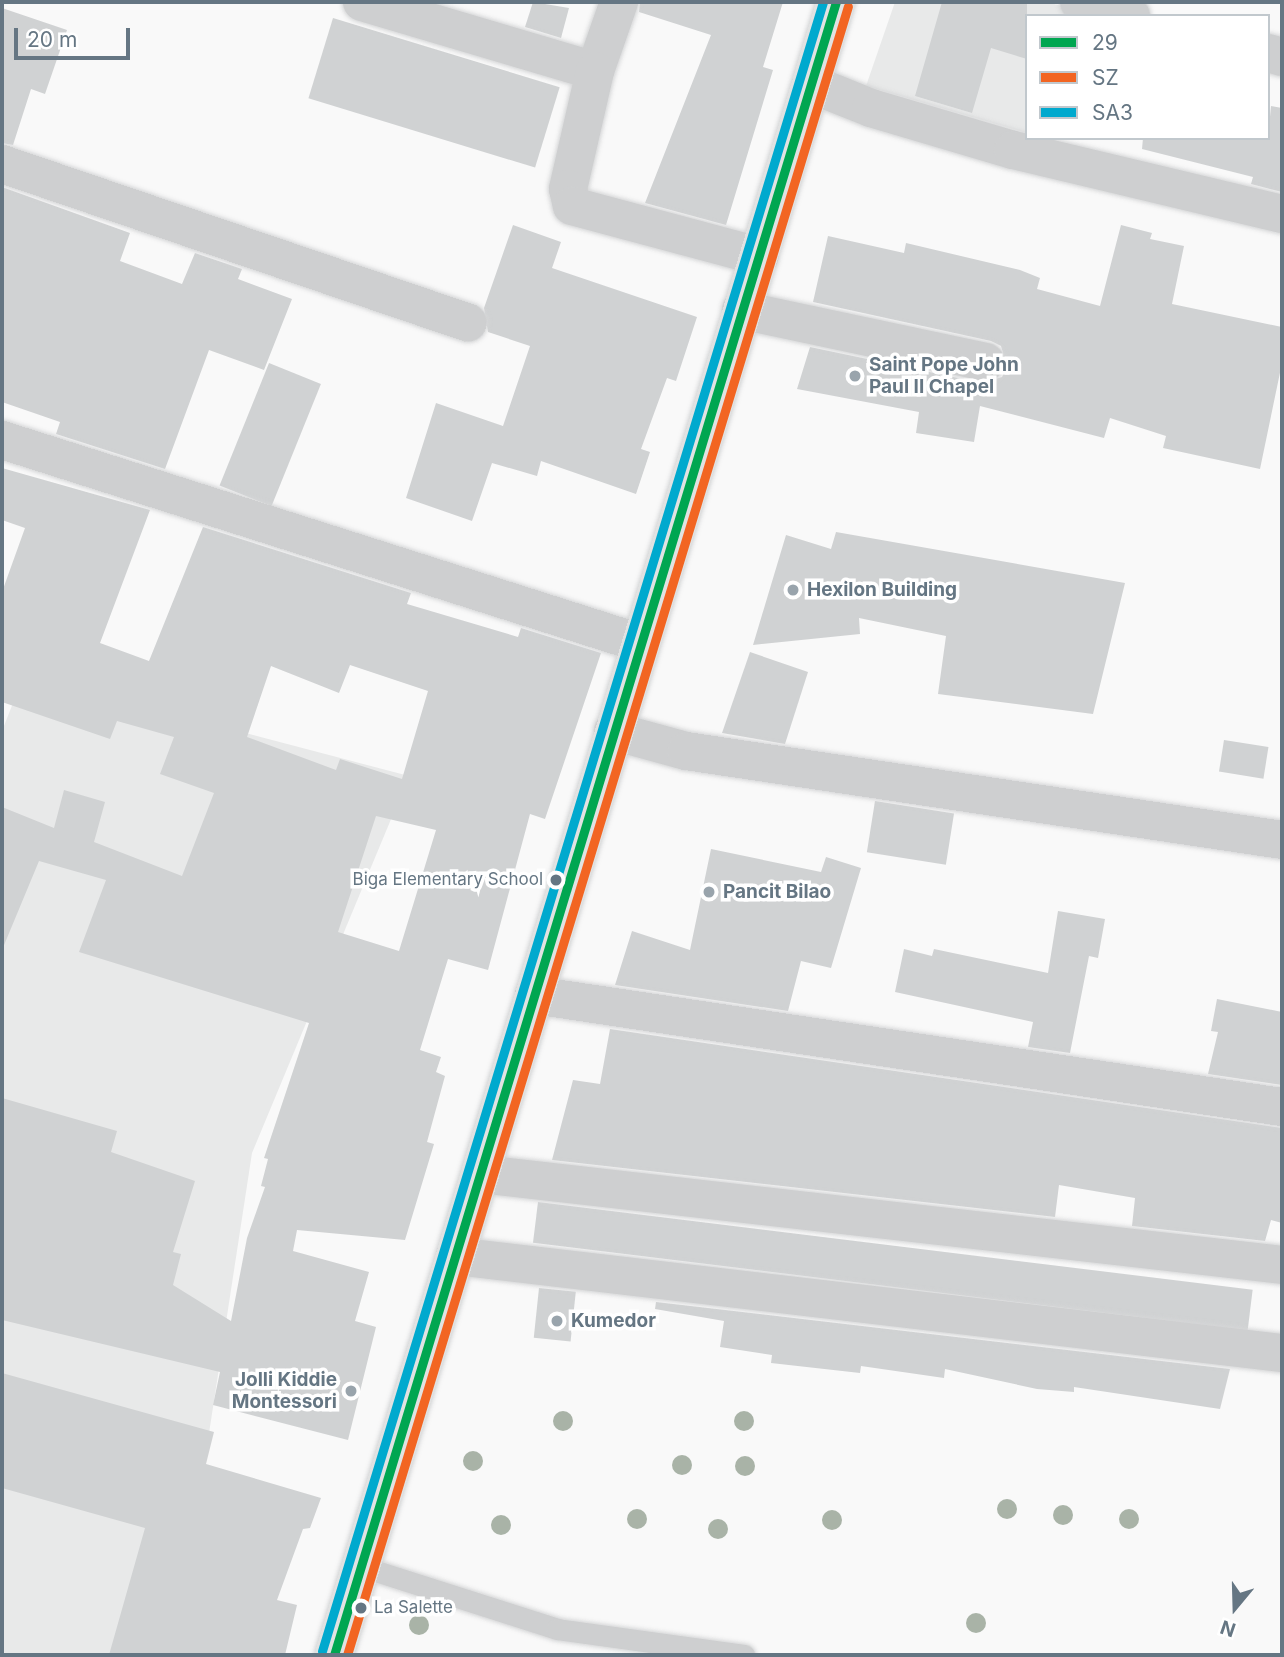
<!DOCTYPE html>
<html>
<head>
<meta charset="utf-8">
<style>
	body { margin:0 }
	#map { position:relative; width:1284px; height:1657px; overflow:hidden; background:#f9f9f9; font-family:Inter,sans-serif }
	div>[style] { position:absolute }
	.built>* { inset:0; background:#e8e9e9 }
	.building>* { inset:0; background:#d0d2d3; transform-origin:0 0 }
	.roads { filter:drop-shadow(0 0 2px #d5d6d7) drop-shadow(0 0 2px #d5d6d7) }
	.lane>* { height:21px; margin:-10.5px; padding:0 10.5px; transform-origin:10.5px; border-radius:10.5px; background:#cecfd0 }
	.street>* { height:38px; margin:-19px; padding:0 19px; transform-origin:19px; border-radius:19px; background:#cecfd0 }
	.primary>* { height:38px; margin:-19px; padding:0 19px; transform-origin:19px; border-radius:19px; background:#e1e2e2 }
	.bus-1>* { height:9px; margin:-4.5px; padding:0 4.5px; transform-origin:4.5px; border-radius:4.5px; background:#00a651 }
	.bus-2>* { height:9px; margin:-4.5px; padding:0 4.5px; transform-origin:4.5px; border-radius:4.5px; background:#f26522 }
	.bus-3>* { height:9px; margin:-4.5px; padding:0 4.5px; transform-origin:4.5px; border-radius:4.5px; background:#00a9ce }
	.trees>* { width:20px; height:20px; margin:-10px; border-radius:50%; background:#a9b3a7 }
	.dots>* { width:19px; height:19px; translate:-50% -50%; box-sizing:border-box; border:4px solid #fff; border-radius:50% }
	span { translate:-50% -50%; white-space:nowrap; text-align:center; line-height:1.15; -webkit-text-stroke:7px #fff; paint-order:stroke }
	.bus-label { font-size:17px; color:#657683 }
	.right { translate:-100% -50%; text-align:right }
	.left { translate:0 -50%; text-align:left }
	.poi-label { font-size:19px; color:#657683; font-weight:700 }
	.frame { position:absolute; inset:0; border:4px solid #657683; pointer-events:none }
	.legend { position:absolute; left:1025px; top:14px; width:245px; height:126px; box-sizing:border-box; background:#fff; border:2px solid #c1c8cd; margin:0; padding:9px 12px; list-style:none; font-size:21px; color:#657683 }
	.legend li { display:flex; align-items:center; gap:14px; height:35px }
	.legend b { width:35px; border:2px solid #c1c8cd }
	.north { position:absolute; left:1200px; top:1573px; width:70px; height:70px; -webkit-text-stroke:5px #fff; paint-order:stroke; rotate:199deg; font-size:19px; font-weight:700; line-height:28px; text-align:center; color:#657683 }
	.north::after { content:''; display:block; margin:auto; width:24px; height:32px; background:#657683; clip-path:polygon(50% 0,100% 100%,50% 72%,0 100%) }
	.scale { position:absolute; left:14px; top:28px; width:116px; height:32px; box-sizing:border-box; border:4px solid #657683; border-top:0; padding-left:9px; font-size:21px; line-height:24px; white-space:nowrap; color:#657683; -webkit-text-stroke:5px #fff; paint-order:stroke }
</style>
</head>
<body>
<div id="map">
	<div class="built">
		<div style="clip-path:polygon(895px 2px,1047px 2px,1096px 16px,1027px 16px,1027px 133px,866px 86px)"></div>
		<div style="clip-path:polygon(24px 675px,409px 776px,252px 1153px,175px 1655px,2px 1655px,2px 731px)"></div>
	</div>
	<div class="building">
		<div style="clip-path:polygon(533px 2px,569px 8px,561px 38px,525px 27px)"></div>
		<div style="clip-path:polygon(640px 2px,783px 2px,763px 67px,773px 70px,726px 225px,645px 203px,711px 35px,639px 12px)"></div>
		<div style="clip-path:polygon(942px 2px,1027px 2px,1027px 59px,991px 48px,972px 113px,915px 96px)"></div>
		<div style="clip-path:polygon(2px 8px,67px 30px,45px 94px,31px 89px,13px 145px,2px 143px)"></div>
		<div style="left:333px;top:18px;width:237px;height:84px;rotate:17deg"></div>
		<div style="clip-path:polygon(1271px 106px,1282px 108px,1282px 192px,1251px 184px,1253px 177px,1142px 149px,1143px 138px,1268px 138px)"></div>
		<div style="clip-path:polygon(2px 187px,130px 233px,120px 261px,182px 284px,195px 253px,242px 269px,238px 279px,292px 299px,264px 370px,209px 350px,165px 469px,56px 434px,60px 422px,2px 402px)"></div>
		<div style="clip-path:polygon(513px 225px,561px 242px,552px 268px,697px 317px,676px 381px,667px 378px,641px 449px,650px 452px,636px 494px,541px 461px,537px 476px,492px 463px,472px 521px,406px 498px,436px 403px,503px 426px,530px 346px,488px 332px,484px 308px)"></div>
		<div style="clip-path:polygon(1121px 225px,1152px 233px,1150px 239px,1184px 246px,1172px 304px,1282px 327px,1282px 363px,1260px 469px,1163px 448px,1166px 436px,1110px 418px,1104px 438px,980px 406px,974px 442px,916px 433px,919px 412px,797px 389px,810px 347px,982px 383px,1002px 377px,1007px 366px,1001px 346px,991px 341px,813px 302px,828px 236px,904px 253px,906px 243px,1020px 270px,1040px 278px,1037px 289px,1100px 306px)"></div>
		<div style="left:269px;top:363px;width:56px;height:132px;rotate:22deg"></div>
		<div style="clip-path:polygon(evenodd,2px 468px,150px 510px,100px 643px,149px 661px,203px 527px,411px 593px,407px 604px,518px 637px,521px 628px,601px 653px,545px 819px,530px 814px,488px 970px,448px 959px,420px 1050px,441px 1057px,436px 1072px,445px 1076px,427px 1142px,434px 1144px,405px 1240px,297px 1230px,293px 1251px,369px 1272px,355px 1321px,376px 1327px,348px 1440px,213px 1405px,220px 1372px,2px 1320px,2px 1098px,117px 1131px,111px 1152px,195px 1181px,173px 1252px,181px 1254px,173px 1285px,231px 1321px,247px 1238px,265px 1187px,261px 1186px,268px 1159px,264px 1158px,309px 1023px,79px 952px,106px 880px,39px 861px,2px 950px,2px 807px,54px 828px,64px 790px,105px 802px,94px 842px,182px 876px,214px 793px,160px 774px,174px 737px,117px 721px,110px 739px,2px 702px,2px 592px,25px 528px,2px 520px,2px 468px,350px 665px,428px 691px,402px 779px,340px 759px,336px 770px,247px 737px,271px 666px,339px 693px,350px 665px,2px 468px,376px 816px,436px 830px,399px 951px,338px 932px,376px 816px)"></div>
		<div style="clip-path:polygon(836px 532px,1125px 583px,1093px 714px,938px 694px,946px 636px,859px 618px,860px 634px,753px 645px,786px 535px,831px 549px)"></div>
		<div style="clip-path:polygon(750px 652px,808px 672px,785px 744px,722px 733px)"></div>
		<div style="left:1224px;top:740px;width:45px;height:32px;rotate:9deg"></div>
		<div style="left:875px;top:801px;width:80px;height:52px;rotate:9deg"></div>
		<div style="clip-path:polygon(711px 849px,821px 872px,826px 857px,861px 868px,831px 968px,801px 961px,788px 1011px,615px 985px,632px 931px,690px 950px)"></div>
		<div style="clip-path:polygon(1058px 911px,1105px 919px,1098px 958px,1089px 956px,1070px 1053px,1028px 1047px,1033px 1022px,895px 992px,904px 949px,932px 956px,934px 949px,1048px 973px)"></div>
		<div style="clip-path:polygon(1217px 999px,1282px 1012px,1282px 1085px,1208px 1074px,1218px 1032px,1211px 1031px)"></div>
		<div style="clip-path:polygon(610px 1029px,1282px 1128px,1282px 1223px,1271px 1220px,1265px 1241px,1132px 1226px,1135px 1198px,1059px 1185px,1055px 1217px,552px 1160px,573px 1080px,600px 1084px)"></div>
		<div style="left:538px;top:1202px;width:720px;height:41px;rotate:7deg"></div>
		<div style="left:539px;top:1288px;width:37px;height:50px;rotate:6deg"></div>
		<div style="clip-path:polygon(656px 1302px,1230px 1369px,1220px 1409px,1074px 1387px,1074px 1392px,1037px 1389px,945px 1369px,944px 1378px,861px 1366px,860px 1373px,771px 1363px,772px 1355px,720px 1347px,724px 1321px,655px 1309px)"></div>
		<div style="clip-path:polygon(2px 1373px,214px 1432px,206px 1464px,321px 1498px,310px 1528px,303px 1529px,277px 1600px,297px 1605px,285px 1655px,109px 1655px,145px 1528px,2px 1488px)"></div>
	</div>
	<div class="roads">
		<div class="lane">
			<div style="left:360px;top:1566px;width:207px;rotate:17.7deg"></div>
			<div style="left:557px;top:1629px;width:189px;rotate:7.9deg"></div>
		</div>
		<div class="street">
			<div style="left:362px;top:2px;width:243px;rotate:16.5deg"></div>
			<div style="left:619px;top:2px;width:73px;rotate:109.2deg"></div>
			<div style="left:595px;top:71px;width:121px;rotate:102.9deg"></div>
			<div style="left:568px;top:189px;width:17px;rotate:77deg"></div>
			<div style="left:572px;top:206px;width:194px;rotate:15deg"></div>
			<div style="left:1079px;top:2px;width:54px;rotate:15.1deg"></div>
			<div style="left:1268px;top:53px;width:15px;rotate:16deg"></div>
			<div style="left:811px;top:84px;width:65px;rotate:21.8deg"></div>
			<div style="left:871px;top:108px;width:148px;rotate:16.5deg"></div>
			<div style="left:1013px;top:150px;width:277px;rotate:13.4deg"></div>
			<div style="left:2px;top:164px;width:492px;rotate:18.8deg"></div>
			<div style="left:741px;top:310px;width:250px;rotate:12deg"></div>
			<div style="left:2px;top:440px;width:670px;rotate:17.65deg"></div>
			<div style="left:613px;top:731px;width:76px;rotate:15.3deg"></div>
			<div style="left:686px;top:751px;width:603px;rotate:8.49deg"></div>
			<div style="left:534px;top:995px;width:756px;rotate:8.52deg"></div>
			<div style="left:481px;top:1174px;width:806px;rotate:6.48deg"></div>
			<div style="left:455px;top:1256px;width:833px;rotate:6.69deg"></div>
		</div>
		<div class="primary">
			<div style="left:334px;top:1655px;width:1728px;rotate:-73.11deg"></div>
		</div>
	</div>
	<div class="bus-1">
		<div style="left:334px;top:1655px;width:1728px;rotate:-73.11deg"></div>
	</div>
	<div class="bus-2">
		<div style="left:347px;top:1655px;width:1723px;rotate:-73.1deg"></div>
	</div>
	<div class="bus-3">
		<div style="left:322px;top:1651px;width:1723px;rotate:-73.1deg"></div>
	</div>
	<div class="trees">
		<div style="left:563px;top:1421px"></div>
		<div style="left:744px;top:1421px"></div>
		<div style="left:473px;top:1461px"></div>
		<div style="left:682px;top:1465px"></div>
		<div style="left:745px;top:1466px"></div>
		<div style="left:1007px;top:1509px"></div>
		<div style="left:1063px;top:1515px"></div>
		<div style="left:637px;top:1519px"></div>
		<div style="left:1129px;top:1519px"></div>
		<div style="left:832px;top:1520px"></div>
		<div style="left:501px;top:1525px"></div>
		<div style="left:718px;top:1529px"></div>
		<div style="left:976px;top:1623px"></div>
		<div style="left:419px;top:1625px"></div>
	</div>
	<div class="dots">
		<div style="left:855px;top:376px;background:#99a4ac"></div>
		<div style="left:793px;top:590px;background:#99a4ac"></div>
		<div style="left:556px;top:880px;background:#657683"></div>
		<div style="left:709px;top:892px;background:#99a4ac"></div>
		<div style="left:557px;top:1321px;background:#99a4ac"></div>
		<div style="left:351px;top:1391px;background:#99a4ac"></div>
		<div style="left:361px;top:1608px;background:#657683"></div>
	</div>
	<div class="bus-label">
		<span class="right" style="left:543px;top:880px">Biga Elementary School</span>
		<span class="left" style="left:374px;top:1608px">La Salette</span>
	</div>
	<div class="poi-label">
		<span class="left" style="left:869px;top:376px">Saint Pope John<br>Paul II Chapel</span>
		<span class="left" style="left:807px;top:590px">Hexilon Building</span>
		<span class="left" style="left:723px;top:892px">Pancit Bilao</span>
		<span class="left" style="left:571px;top:1321px">Kumedor</span>
		<span class="right" style="left:337px;top:1391px">Jolli Kiddie<br>Montessori</span>
	</div>
	<div class="frame"></div>
	<ul class="legend">
	<li><b style="height:9px;background:#00a651"></b>29</li>
	<li><b style="height:9px;background:#f26522"></b>SZ</li>
	<li><b style="height:9px;background:#00a9ce"></b>SA3</li>
	</ul>
	<div class="north">N</div>
	<div class="scale">20 m</div>
</div>
</body>
</html>
